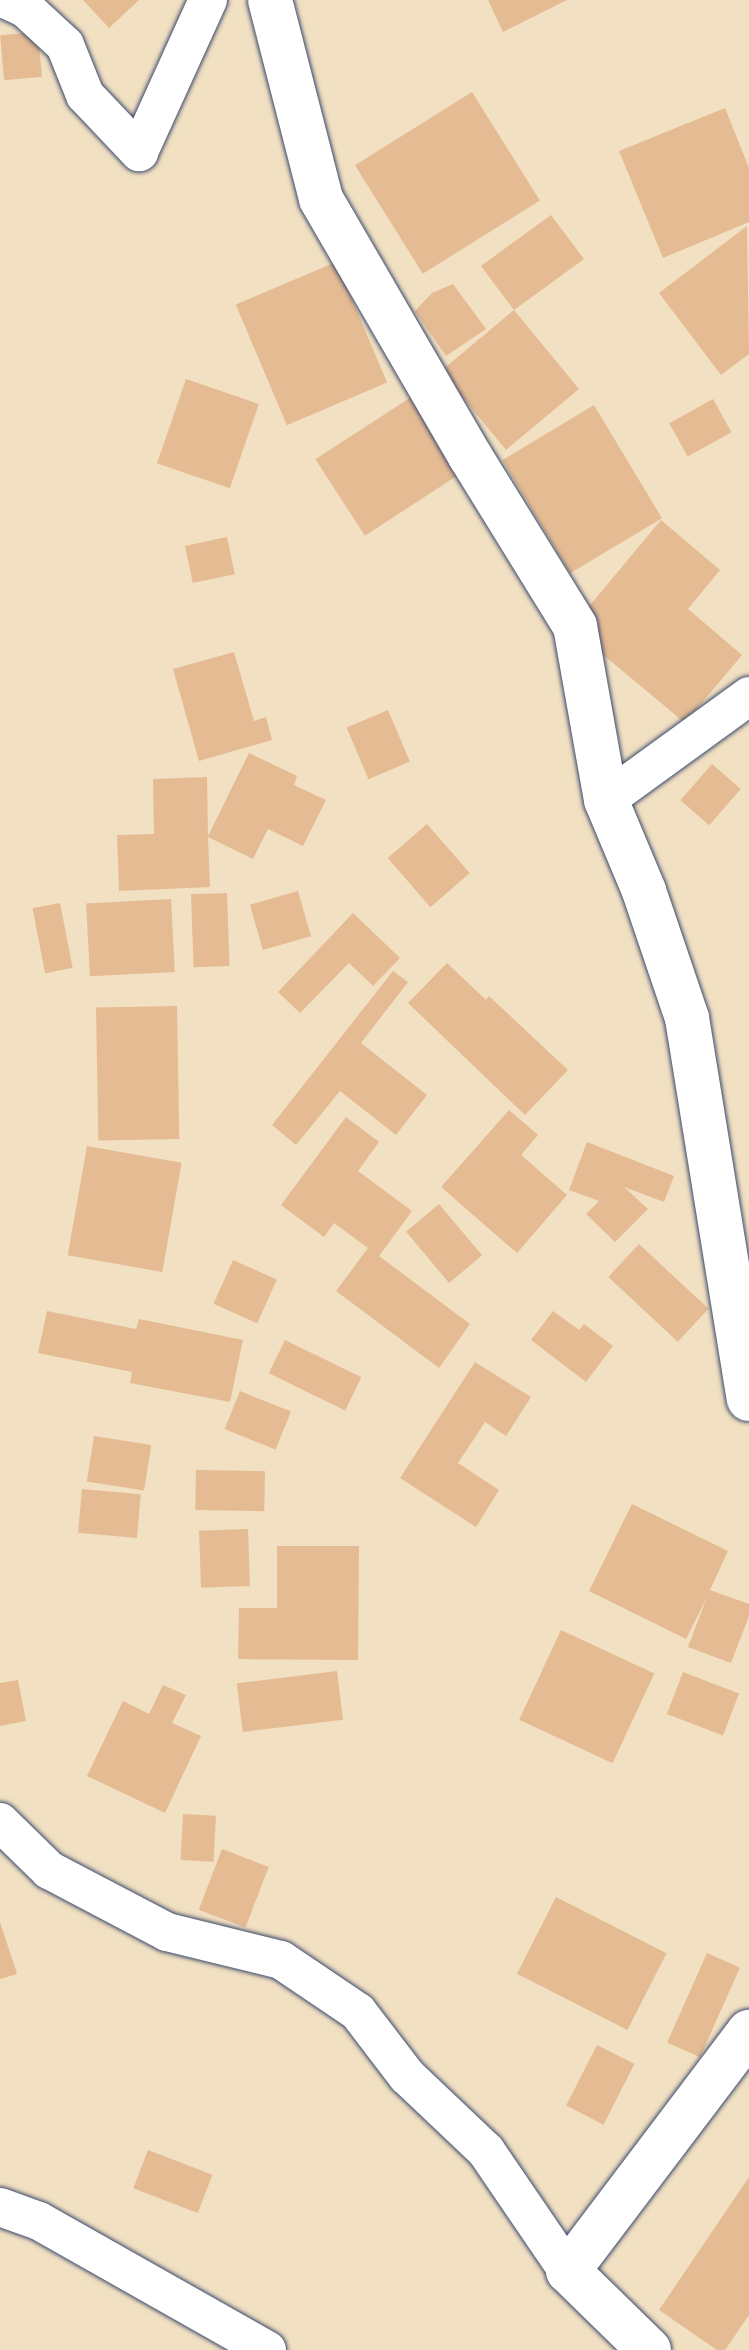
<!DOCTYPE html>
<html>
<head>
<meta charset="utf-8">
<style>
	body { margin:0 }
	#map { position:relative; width:749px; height:2350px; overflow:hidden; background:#f2e0c2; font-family:Kalam,sans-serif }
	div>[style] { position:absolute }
	.building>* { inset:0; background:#e5bb93; transform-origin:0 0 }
	.roads { filter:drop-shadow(0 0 2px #3b4a6d) drop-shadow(0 0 2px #3b4a6d) }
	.street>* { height:38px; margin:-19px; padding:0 19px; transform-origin:19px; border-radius:19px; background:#fff }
	.secondary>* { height:44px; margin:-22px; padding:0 22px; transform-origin:22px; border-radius:22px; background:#fff }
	span { translate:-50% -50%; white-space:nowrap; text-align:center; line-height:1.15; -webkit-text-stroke:7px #fbf7ec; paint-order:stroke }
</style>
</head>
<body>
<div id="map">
	<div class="building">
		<div style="clip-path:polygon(83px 0,139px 0,109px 28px)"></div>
		<div style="clip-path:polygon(488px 0,567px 0,503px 32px)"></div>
		<div style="left:38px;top:32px;width:45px;height:38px;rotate:85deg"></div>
		<div style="left:472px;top:92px;width:128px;height:138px;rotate:58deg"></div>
		<div style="clip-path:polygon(725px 108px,749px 168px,749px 222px,663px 258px,619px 151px)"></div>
		<div style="clip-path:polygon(551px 215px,584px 259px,514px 310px,579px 389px,506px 450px,441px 371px,514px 310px,481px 266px)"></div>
		<div style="clip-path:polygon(747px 226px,749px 354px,721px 375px,659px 293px)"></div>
		<div style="left:336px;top:262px;width:131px;height:109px;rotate:67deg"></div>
		<div style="clip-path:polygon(453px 284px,486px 329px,446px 356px,415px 311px,432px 293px)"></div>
		<div style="left:186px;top:379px;width:77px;height:89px;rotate:19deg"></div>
		<div style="left:416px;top:394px;width:91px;height:120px;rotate:57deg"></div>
		<div style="left:713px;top:399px;width:38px;height:50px;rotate:61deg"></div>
		<div style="left:594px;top:405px;width:132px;height:107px;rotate:59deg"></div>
		<div style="clip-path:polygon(661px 520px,720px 570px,688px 609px,742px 655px,685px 723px,571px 628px)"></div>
		<div style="left:227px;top:537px;width:38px;height:43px;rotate:78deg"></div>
		<div style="clip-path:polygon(234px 652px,254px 721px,266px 717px,272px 740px,199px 761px,173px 669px)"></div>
		<div style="left:388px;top:710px;width:56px;height:45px;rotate:67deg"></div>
		<div style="clip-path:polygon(249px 753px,297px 776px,294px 785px,326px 800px,303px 846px,268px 829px,253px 859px,208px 837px,210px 887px,119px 891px,117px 835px,154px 834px,153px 779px,207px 777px,208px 836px)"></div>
		<div style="left:712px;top:764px;width:38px;height:48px;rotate:41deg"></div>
		<div style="left:427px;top:824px;width:65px;height:52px;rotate:49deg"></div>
		<div style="left:298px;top:891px;width:47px;height:50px;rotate:74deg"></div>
		<div style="left:227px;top:893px;width:73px;height:36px;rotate:88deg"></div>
		<div style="left:171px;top:899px;width:73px;height:85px;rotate:87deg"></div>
		<div style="left:60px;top:903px;width:66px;height:28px;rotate:79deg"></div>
		<div style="clip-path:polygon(353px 913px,400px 958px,373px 986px,349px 963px,300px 1013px,278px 992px)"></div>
		<div style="clip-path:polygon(447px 963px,486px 1000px,489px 996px,568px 1070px,525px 1115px,408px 1003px)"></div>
		<div style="clip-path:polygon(393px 971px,408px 982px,361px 1043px,427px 1095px,396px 1135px,340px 1091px,296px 1145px,272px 1125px)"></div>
		<div style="left:177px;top:1006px;width:133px;height:81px;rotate:89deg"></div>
		<div style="clip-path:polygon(509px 1110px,538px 1135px,521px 1155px,567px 1195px,517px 1253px,441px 1187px)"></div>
		<div style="clip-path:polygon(346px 1117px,379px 1142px,358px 1171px,412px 1211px,379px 1256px,470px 1324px,439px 1368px,336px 1291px,368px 1248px,334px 1223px,324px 1237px,281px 1205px)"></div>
		<div style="clip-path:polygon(587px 1142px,674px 1176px,664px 1202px,624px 1187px,648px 1209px,615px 1242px,586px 1214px,599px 1201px,569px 1190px)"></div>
		<div style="left:87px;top:1146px;width:96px;height:111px;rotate:10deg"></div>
		<div style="left:439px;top:1204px;width:67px;height:43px;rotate:50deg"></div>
		<div style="left:639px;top:1244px;width:95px;height:45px;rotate:43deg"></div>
		<div style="left:233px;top:1260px;width:48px;height:48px;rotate:24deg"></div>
		<div style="clip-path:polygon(47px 1311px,136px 1329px,139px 1319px,243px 1340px,230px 1402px,130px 1383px,132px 1372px,38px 1353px)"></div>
		<div style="clip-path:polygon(553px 1311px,579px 1330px,584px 1324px,613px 1346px,586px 1382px,531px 1340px)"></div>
		<div style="left:285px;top:1340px;width:85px;height:37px;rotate:26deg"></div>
		<div style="clip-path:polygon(475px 1362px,531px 1397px,506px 1436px,485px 1422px,458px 1463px,499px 1490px,476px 1527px,400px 1478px)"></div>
		<div style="left:240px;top:1391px;width:55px;height:41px;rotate:22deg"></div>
		<div style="left:94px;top:1436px;width:58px;height:46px;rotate:9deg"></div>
		<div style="left:196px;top:1470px;width:69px;height:40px;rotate:1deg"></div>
		<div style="left:82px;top:1489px;width:59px;height:44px;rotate:5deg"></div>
		<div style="clip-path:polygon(632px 1504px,728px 1551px,710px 1590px,749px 1604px,749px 1616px,731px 1663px,688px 1647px,707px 1597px,686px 1639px,589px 1591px)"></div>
		<div style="left:248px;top:1529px;width:57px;height:49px;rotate:88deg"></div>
		<div style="clip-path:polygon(277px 1546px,359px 1546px,358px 1660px,238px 1659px,239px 1608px,277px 1608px)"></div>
		<div style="left:561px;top:1630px;width:103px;height:99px;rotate:25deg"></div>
		<div style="left:337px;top:1671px;width:49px;height:101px;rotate:83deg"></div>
		<div style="left:683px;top:1672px;width:60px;height:45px;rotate:21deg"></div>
		<div style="clip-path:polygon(18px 1680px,26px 1721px,0 1726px,0 1683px)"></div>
		<div style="clip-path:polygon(163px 1685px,186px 1695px,172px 1723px,201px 1736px,165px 1813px,87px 1776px,123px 1701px,149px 1714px)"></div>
		<div style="left:183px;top:1814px;width:33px;height:46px;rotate:3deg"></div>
		<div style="left:222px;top:1849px;width:50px;height:65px;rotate:21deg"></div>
		<div style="left:556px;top:1897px;width:124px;height:86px;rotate:27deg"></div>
		<div style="clip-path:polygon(0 1922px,17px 1974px,0 1979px)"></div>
		<div style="left:707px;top:1953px;width:36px;height:98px;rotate:24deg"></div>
		<div style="left:597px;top:2045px;width:42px;height:68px;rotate:27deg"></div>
		<div style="left:148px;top:2150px;width:69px;height:41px;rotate:21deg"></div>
		<div style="clip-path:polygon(749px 2177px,749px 2315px,725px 2350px,717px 2350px,659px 2310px)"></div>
	</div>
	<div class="roads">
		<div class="street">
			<div style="left:7px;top:0;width:21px;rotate:25deg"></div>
			<div style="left:26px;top:9px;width:53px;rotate:42.7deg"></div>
			<div style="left:65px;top:45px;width:54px;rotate:68.2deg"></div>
			<div style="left:85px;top:95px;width:79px;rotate:46.5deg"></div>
			<div style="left:139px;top:152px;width:167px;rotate:-65.6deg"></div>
			<div style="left:606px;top:800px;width:177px;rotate:-36deg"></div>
			<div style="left:0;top:1822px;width:69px;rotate:44.4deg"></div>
			<div style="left:49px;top:1870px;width:133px;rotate:27.7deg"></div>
			<div style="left:167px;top:1932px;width:117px;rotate:13.8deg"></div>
			<div style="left:281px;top:1960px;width:93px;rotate:34deg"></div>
			<div style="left:358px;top:2012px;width:81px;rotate:52.6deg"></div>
			<div style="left:407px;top:2076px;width:109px;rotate:43.5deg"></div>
			<div style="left:486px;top:2151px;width:145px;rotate:55.7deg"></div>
			<div style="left:0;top:2207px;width:41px;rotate:19.7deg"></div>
			<div style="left:39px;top:2221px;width:262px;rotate:29.5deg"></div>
		</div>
		<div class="secondary">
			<div style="left:270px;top:0;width:205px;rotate:75.6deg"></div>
			<div style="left:321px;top:199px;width:297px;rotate:59.9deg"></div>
			<div style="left:470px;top:456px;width:200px;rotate:58.3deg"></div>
			<div style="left:575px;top:626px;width:177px;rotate:79.9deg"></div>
			<div style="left:606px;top:800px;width:99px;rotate:67.3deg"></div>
			<div style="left:644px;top:891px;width:134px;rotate:71.3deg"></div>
			<div style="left:687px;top:1018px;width:386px;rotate:80.8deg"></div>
			<div style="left:649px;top:2350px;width:113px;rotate:-135.7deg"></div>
			<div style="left:568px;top:2271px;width:300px;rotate:-52.9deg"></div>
		</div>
	</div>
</div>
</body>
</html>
